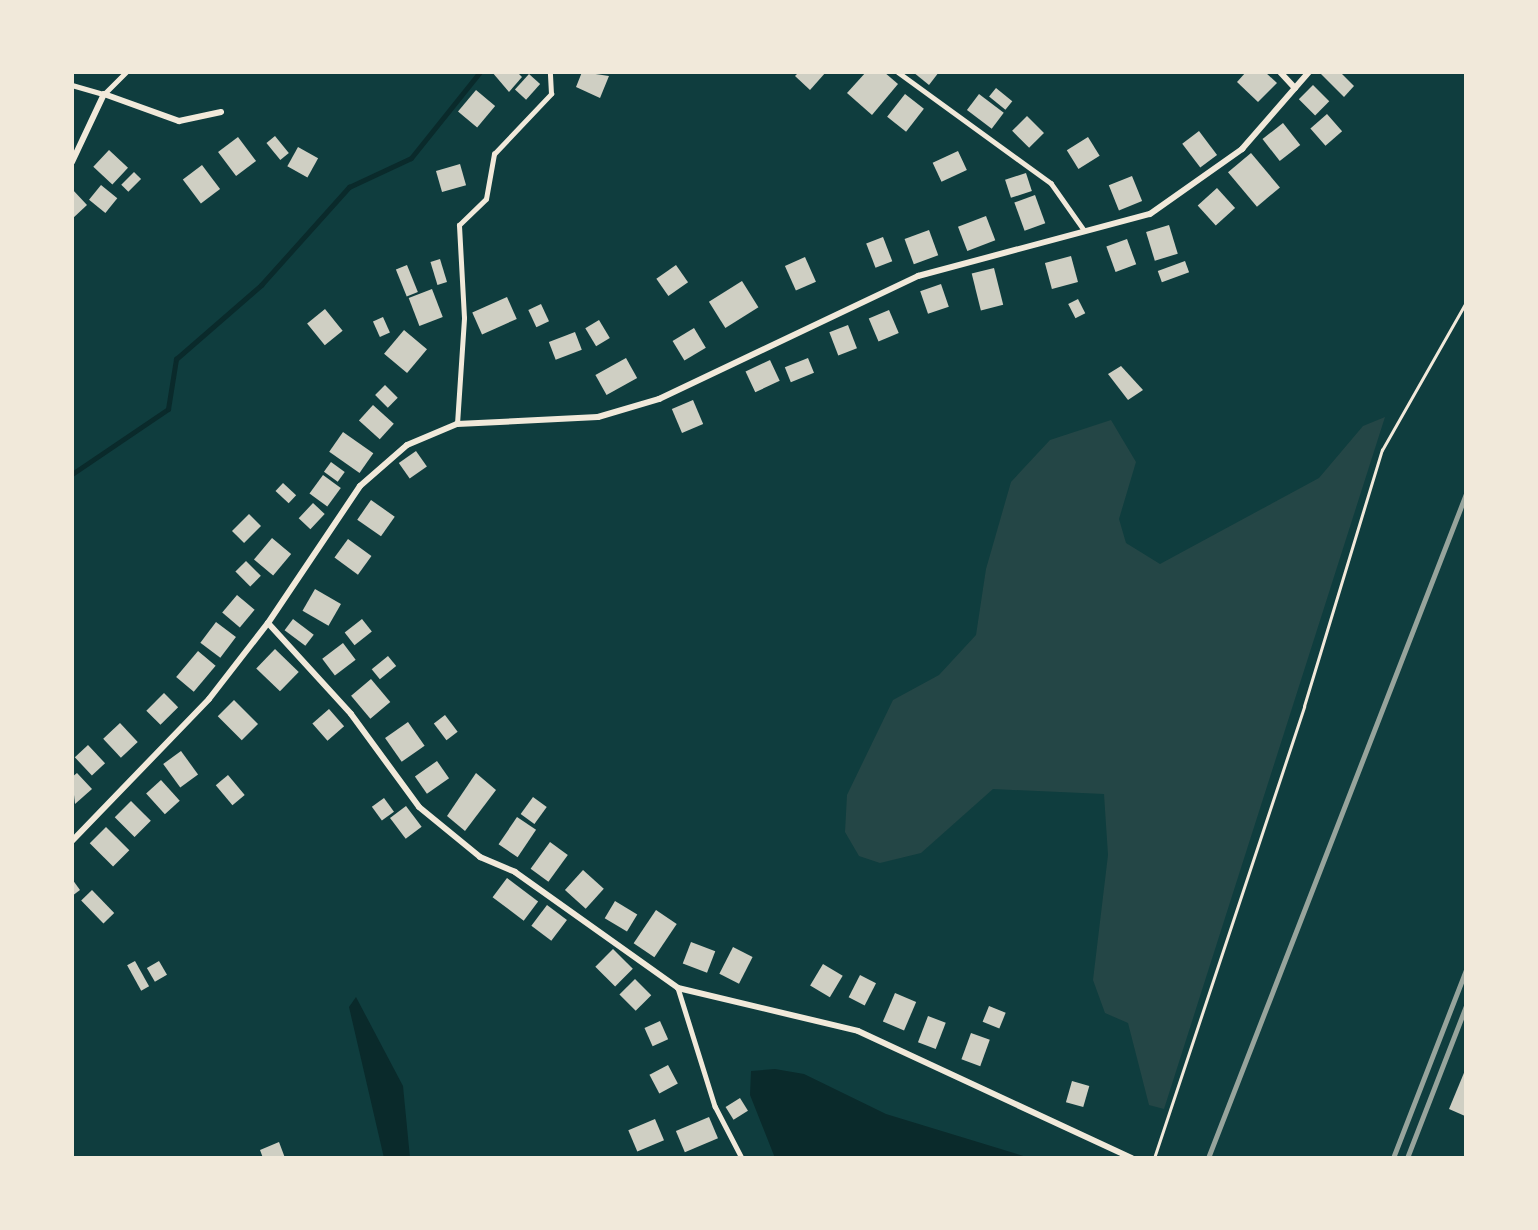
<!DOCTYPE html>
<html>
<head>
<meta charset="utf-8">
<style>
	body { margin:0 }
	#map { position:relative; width:1538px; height:1230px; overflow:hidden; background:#0f3d3e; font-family:Inter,sans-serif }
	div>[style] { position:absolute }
	.green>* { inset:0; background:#244646 }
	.water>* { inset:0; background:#0a2a2b }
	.stream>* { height:5px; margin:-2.5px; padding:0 2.5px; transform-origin:2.5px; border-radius:2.5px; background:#0a2a2b }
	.building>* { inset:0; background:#cfcfc3; transform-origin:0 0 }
	.path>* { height:3px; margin:-1.5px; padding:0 1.5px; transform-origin:1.5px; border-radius:1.5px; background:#f1e9da }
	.service>* { height:4.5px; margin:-2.25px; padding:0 2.25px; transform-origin:2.25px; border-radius:2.25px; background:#f1e9da }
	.minor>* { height:6px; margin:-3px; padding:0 3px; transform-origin:3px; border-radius:3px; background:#f1e9da }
	.rail>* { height:4.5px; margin:-2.25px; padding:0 2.25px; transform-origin:2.25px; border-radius:2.25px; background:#97a49c }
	span { translate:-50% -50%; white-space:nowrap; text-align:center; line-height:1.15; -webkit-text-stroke:4.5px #f1e9da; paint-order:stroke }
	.frame { position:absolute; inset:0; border:74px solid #f1e9da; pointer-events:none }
</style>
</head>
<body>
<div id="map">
	<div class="green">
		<div style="clip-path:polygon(1385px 417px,1164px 1109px,1149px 1105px,1128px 1023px,1105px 1013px,1093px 980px,1108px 855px,1104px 794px,993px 789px,921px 853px,880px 863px,859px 856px,845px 832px,847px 795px,893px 700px,939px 675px,976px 635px,986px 569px,1011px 482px,1050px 440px,1111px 420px,1136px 462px,1119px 519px,1126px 543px,1160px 564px,1319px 478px,1363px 426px)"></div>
	</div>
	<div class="water">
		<div style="clip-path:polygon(356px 997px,403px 1086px,410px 1158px,384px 1158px,349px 1007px)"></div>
		<div style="clip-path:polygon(775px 1069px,804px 1074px,886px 1114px,1030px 1158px,775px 1158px,750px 1095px,751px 1071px)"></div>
	</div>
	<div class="stream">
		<div style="left:72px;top:474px;width:116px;rotate:-34.1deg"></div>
		<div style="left:168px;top:409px;width:51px;rotate:-80.9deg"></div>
		<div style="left:176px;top:359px;width:113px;rotate:-41deg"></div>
		<div style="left:261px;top:285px;width:132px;rotate:-48.1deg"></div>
		<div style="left:349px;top:187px;width:68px;rotate:-25.1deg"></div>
		<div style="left:411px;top:158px;width:110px;rotate:-51.3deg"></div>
	</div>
	<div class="building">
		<div style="clip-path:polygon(492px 72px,517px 72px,522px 77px,509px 92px)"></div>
		<div style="clip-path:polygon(582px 72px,609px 76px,600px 98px,576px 87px)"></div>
		<div style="clip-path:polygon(799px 72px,826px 72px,810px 90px,795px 76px)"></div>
		<div style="clip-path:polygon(866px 72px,884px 72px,898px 84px,872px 115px,847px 93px)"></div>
		<div style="clip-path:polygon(913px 72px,939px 72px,929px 85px)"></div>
		<div style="clip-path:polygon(1246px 72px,1265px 72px,1277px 83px,1258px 102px,1237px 82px)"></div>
		<div style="clip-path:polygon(1340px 72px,1354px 86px,1344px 97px,1321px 74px)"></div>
		<div style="left:529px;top:74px;width:15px;height:21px;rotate:42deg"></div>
		<div style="left:1313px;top:85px;width:23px;height:20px;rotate:45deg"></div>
		<div style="left:996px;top:88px;width:21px;height:11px;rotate:39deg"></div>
		<div style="left:476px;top:90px;width:25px;height:28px;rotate:40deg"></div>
		<div style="left:905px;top:94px;width:24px;height:29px;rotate:38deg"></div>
		<div style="left:979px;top:94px;width:31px;height:20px;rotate:37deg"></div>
		<div style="left:1327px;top:114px;width:23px;height:22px;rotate:49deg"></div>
		<div style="left:1027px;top:116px;width:24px;height:21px;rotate:45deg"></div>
		<div style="left:1283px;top:123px;width:28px;height:26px;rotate:52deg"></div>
		<div style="left:1199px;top:131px;width:30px;height:21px;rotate:53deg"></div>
		<div style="left:275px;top:136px;width:22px;height:11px;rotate:51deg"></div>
		<div style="left:238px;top:137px;width:30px;height:25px;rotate:53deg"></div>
		<div style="left:1088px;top:137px;width:22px;height:25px;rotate:58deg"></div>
		<div style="left:298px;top:147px;width:23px;height:22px;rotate:29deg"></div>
		<div style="left:109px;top:150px;width:26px;height:23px;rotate:43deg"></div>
		<div style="left:958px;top:151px;width:21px;height:28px;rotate:65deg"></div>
		<div style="left:1251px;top:153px;width:45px;height:30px;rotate:50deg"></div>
		<div style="left:460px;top:164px;width:22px;height:25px;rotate:74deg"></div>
		<div style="left:202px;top:165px;width:30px;height:24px;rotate:53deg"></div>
		<div style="left:134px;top:172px;width:10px;height:18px;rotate:45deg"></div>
		<div style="left:1026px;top:173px;width:19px;height:22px;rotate:72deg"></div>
		<div style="left:1132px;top:176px;width:27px;height:25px;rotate:68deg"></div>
		<div style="left:101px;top:185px;width:21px;height:19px;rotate:39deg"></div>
		<div style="left:1217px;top:188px;width:27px;height:26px;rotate:48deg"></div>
		<div style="clip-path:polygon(72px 189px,87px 205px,72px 219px)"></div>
		<div style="left:1035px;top:195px;width:30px;height:22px;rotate:70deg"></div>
		<div style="left:986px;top:216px;width:26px;height:30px;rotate:69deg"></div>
		<div style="left:1169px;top:225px;width:30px;height:24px;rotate:73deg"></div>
		<div style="left:929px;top:230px;width:27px;height:26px;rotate:70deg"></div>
		<div style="left:883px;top:237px;width:26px;height:18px;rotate:69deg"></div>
		<div style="left:1127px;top:239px;width:27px;height:22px;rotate:70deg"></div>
		<div style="left:1071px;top:256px;width:27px;height:27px;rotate:75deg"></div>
		<div style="left:805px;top:257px;width:27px;height:22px;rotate:66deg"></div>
		<div style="left:440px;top:259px;width:24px;height:10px;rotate:73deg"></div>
		<div style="left:1185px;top:261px;width:12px;height:29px;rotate:70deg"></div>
		<div style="left:407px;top:265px;width:29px;height:12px;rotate:68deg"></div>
		<div style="left:676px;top:265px;width:21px;height:24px;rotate:55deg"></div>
		<div style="left:994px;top:268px;width:38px;height:23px;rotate:76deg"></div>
		<div style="left:742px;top:281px;width:31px;height:39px;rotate:58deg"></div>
		<div style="left:941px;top:284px;width:24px;height:22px;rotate:71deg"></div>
		<div style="left:432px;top:289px;width:30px;height:25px;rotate:69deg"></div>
		<div style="left:507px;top:297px;width:24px;height:38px;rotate:66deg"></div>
		<div style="left:1078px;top:299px;width:16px;height:11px;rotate:63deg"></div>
		<div style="left:541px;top:304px;width:19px;height:14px;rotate:65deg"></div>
		<div style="left:325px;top:309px;width:28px;height:23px;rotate:51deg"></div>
		<div style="left:889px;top:310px;width:25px;height:22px;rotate:67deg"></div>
		<div style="left:383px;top:317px;width:17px;height:11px;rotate:66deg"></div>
		<div style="left:599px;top:320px;width:21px;height:16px;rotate:59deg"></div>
		<div style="left:848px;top:325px;width:25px;height:20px;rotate:69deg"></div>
		<div style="left:694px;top:328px;width:23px;height:25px;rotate:59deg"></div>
		<div style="left:404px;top:330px;width:30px;height:31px;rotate:40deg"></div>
		<div style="left:575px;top:332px;width:19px;height:28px;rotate:69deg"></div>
		<div style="left:626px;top:358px;width:23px;height:35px;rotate:61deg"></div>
		<div style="left:808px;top:358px;width:16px;height:25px;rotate:68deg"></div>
		<div style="left:770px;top:360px;width:23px;height:27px;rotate:65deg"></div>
		<div style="clip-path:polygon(1121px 366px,1143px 390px,1128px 400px,1108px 374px)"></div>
		<div style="left:385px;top:385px;width:18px;height:14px;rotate:45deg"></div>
		<div style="left:693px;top:400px;width:26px;height:23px;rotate:67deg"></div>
		<div style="left:373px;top:405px;width:28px;height:21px;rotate:42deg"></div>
		<div style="left:343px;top:432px;width:37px;height:24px;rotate:35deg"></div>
		<div style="left:416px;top:451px;width:19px;height:21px;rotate:55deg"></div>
		<div style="left:331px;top:462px;width:17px;height:12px;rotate:36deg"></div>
		<div style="left:323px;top:475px;width:22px;height:23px;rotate:36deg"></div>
		<div style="left:283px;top:483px;width:18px;height:11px;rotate:43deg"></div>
		<div style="left:371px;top:500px;width:29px;height:24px;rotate:35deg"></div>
		<div style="left:313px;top:503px;width:16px;height:21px;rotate:43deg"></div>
		<div style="left:249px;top:514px;width:17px;height:24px;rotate:45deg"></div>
		<div style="left:272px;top:538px;width:25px;height:28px;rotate:40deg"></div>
		<div style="left:348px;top:539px;width:29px;height:23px;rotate:36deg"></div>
		<div style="left:246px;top:561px;width:21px;height:15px;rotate:45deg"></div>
		<div style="left:315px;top:589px;width:30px;height:25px;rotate:30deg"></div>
		<div style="left:237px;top:595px;width:23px;height:23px;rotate:40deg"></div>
		<div style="left:293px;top:619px;width:26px;height:14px;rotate:37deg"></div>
		<div style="left:362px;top:619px;width:16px;height:22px;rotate:52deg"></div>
		<div style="left:216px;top:622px;width:25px;height:26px;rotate:37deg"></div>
		<div style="left:343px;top:643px;width:21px;height:26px;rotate:53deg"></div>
		<div style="left:275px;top:649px;width:33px;height:27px;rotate:44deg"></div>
		<div style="left:198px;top:651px;width:23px;height:34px;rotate:40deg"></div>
		<div style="left:388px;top:656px;width:13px;height:21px;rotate:51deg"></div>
		<div style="left:371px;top:679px;width:30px;height:26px;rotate:50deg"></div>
		<div style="left:164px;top:693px;width:20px;height:25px;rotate:45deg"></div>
		<div style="left:234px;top:700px;width:34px;height:23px;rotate:45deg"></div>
		<div style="left:329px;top:709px;width:23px;height:22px;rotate:49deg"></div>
		<div style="left:445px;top:715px;width:21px;height:14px;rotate:53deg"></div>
		<div style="left:408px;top:722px;width:29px;height:28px;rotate:55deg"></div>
		<div style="left:120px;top:723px;width:26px;height:23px;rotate:47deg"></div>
		<div style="left:88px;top:745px;width:25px;height:18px;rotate:47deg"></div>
		<div style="left:181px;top:751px;width:29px;height:22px;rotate:54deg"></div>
		<div style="left:437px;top:761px;width:21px;height:27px;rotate:55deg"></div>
		<div style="clip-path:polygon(77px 773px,92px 789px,75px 804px,72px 777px)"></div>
		<div style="clip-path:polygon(476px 773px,496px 790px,465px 831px,447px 816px)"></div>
		<div style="left:228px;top:775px;width:26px;height:16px;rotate:50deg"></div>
		<div style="left:161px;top:780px;width:28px;height:20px;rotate:48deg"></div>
		<div style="left:533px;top:797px;width:17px;height:21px;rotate:36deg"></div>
		<div style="left:384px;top:798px;width:17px;height:15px;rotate:54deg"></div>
		<div style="left:131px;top:801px;width:28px;height:23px;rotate:45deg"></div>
		<div style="left:406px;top:806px;width:26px;height:20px;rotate:53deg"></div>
		<div style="left:517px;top:817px;width:23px;height:33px;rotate:34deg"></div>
		<div style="left:106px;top:827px;width:33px;height:23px;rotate:45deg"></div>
		<div style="left:550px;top:842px;width:22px;height:33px;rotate:36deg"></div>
		<div style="left:583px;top:870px;width:28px;height:27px;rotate:42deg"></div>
		<div style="left:507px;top:878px;width:39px;height:24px;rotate:37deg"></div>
		<div style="clip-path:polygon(72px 879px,80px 890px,72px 896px)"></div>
		<div style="left:92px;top:890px;width:32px;height:15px;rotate:46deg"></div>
		<div style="left:615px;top:901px;width:26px;height:20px;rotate:31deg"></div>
		<div style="left:547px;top:905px;width:25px;height:26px;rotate:37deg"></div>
		<div style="left:656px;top:910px;width:25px;height:40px;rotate:34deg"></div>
		<div style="left:691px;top:942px;width:26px;height:23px;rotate:21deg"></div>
		<div style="left:733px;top:947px;width:22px;height:30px;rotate:27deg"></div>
		<div style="left:613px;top:949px;width:28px;height:25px;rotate:45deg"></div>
		<div style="left:135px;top:961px;width:29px;height:9px;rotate:61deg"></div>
		<div style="left:159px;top:961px;width:16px;height:14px;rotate:60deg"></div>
		<div style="left:823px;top:964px;width:23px;height:25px;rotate:31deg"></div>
		<div style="left:860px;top:975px;width:18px;height:25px;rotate:27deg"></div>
		<div style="left:635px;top:979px;width:23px;height:22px;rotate:45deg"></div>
		<div style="left:895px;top:993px;width:23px;height:31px;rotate:23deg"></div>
		<div style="left:989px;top:1006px;width:18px;height:17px;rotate:22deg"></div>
		<div style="left:928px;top:1016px;width:19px;height:28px;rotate:21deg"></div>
		<div style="left:660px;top:1021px;width:20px;height:17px;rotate:66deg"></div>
		<div style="left:971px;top:1033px;width:20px;height:28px;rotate:20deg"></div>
		<div style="left:668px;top:1065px;width:21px;height:21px;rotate:62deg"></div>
		<div style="clip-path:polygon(1466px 1068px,1466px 1112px,1465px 1116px,1449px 1109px)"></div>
		<div style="left:1072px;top:1081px;width:18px;height:22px;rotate:16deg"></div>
		<div style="left:740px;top:1098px;width:15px;height:17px;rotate:58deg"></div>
		<div style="left:709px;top:1117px;width:23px;height:36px;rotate:67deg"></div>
		<div style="left:655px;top:1119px;width:23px;height:29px;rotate:67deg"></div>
		<div style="clip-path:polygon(279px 1142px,285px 1158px,263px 1158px,260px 1150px)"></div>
	</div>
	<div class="path">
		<div style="left:1154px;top:1158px;width:476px;rotate:-71.6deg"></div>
		<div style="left:1304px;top:706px;width:268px;rotate:-73.1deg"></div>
		<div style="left:1382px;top:450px;width:170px;rotate:-60.4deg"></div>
	</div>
	<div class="service">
		<div style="left:898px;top:72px;width:189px;rotate:36deg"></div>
		<div style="left:1051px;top:183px;width:57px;rotate:54.9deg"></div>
		<div style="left:72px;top:85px;width:33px;rotate:16deg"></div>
		<div style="left:104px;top:94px;width:31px;rotate:-45deg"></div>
		<div style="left:457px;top:424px;width:106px;rotate:-86.2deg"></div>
		<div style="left:464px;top:318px;width:93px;rotate:-93.1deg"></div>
		<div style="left:459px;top:225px;width:37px;rotate:-44deg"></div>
		<div style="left:486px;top:199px;width:46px;rotate:-79.9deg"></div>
		<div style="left:494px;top:154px;width:83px;rotate:-46.5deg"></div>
		<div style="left:551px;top:94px;width:22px;rotate:-93deg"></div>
		<div style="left:678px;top:988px;width:124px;rotate:72.6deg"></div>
		<div style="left:715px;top:1106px;width:59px;rotate:62.6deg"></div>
	</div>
	<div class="minor">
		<div style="left:1280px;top:72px;width:22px;rotate:47deg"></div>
		<div style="left:72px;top:162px;width:75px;rotate:-64.8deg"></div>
		<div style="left:104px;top:94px;width:80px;rotate:19.8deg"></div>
		<div style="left:179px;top:121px;width:43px;rotate:-12.1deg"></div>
		<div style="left:268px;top:623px;width:123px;rotate:47.6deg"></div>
		<div style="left:351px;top:714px;width:115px;rotate:53.8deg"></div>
		<div style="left:419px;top:807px;width:79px;rotate:39.3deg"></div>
		<div style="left:480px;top:857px;width:38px;rotate:23deg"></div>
		<div style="left:515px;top:872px;width:200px;rotate:35.4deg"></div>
		<div style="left:678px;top:988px;width:185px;rotate:13.4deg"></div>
		<div style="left:858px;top:1031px;width:302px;rotate:24.9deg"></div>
		<div style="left:72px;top:841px;width:197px;rotate:-46deg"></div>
		<div style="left:209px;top:699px;width:96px;rotate:-52.2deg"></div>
		<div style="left:268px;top:623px;width:165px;rotate:-56.1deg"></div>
		<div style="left:360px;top:486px;width:62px;rotate:-41.1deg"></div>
		<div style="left:407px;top:445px;width:54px;rotate:-22.8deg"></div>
		<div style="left:457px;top:424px;width:141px;rotate:-2.8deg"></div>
		<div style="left:598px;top:417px;width:64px;rotate:-16.4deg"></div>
		<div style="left:659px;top:399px;width:287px;rotate:-25.4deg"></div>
		<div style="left:918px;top:276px;width:240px;rotate:-15deg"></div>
		<div style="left:1150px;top:214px;width:113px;rotate:-35.2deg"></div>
		<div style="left:1242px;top:149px;width:102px;rotate:-49deg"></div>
	</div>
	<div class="rail">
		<div style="left:1208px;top:1158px;width:712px;rotate:-68.77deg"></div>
		<div style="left:1393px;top:1158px;width:202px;rotate:-68.8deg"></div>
		<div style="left:1407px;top:1158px;width:163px;rotate:-68.8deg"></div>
	</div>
	<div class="frame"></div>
</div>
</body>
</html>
